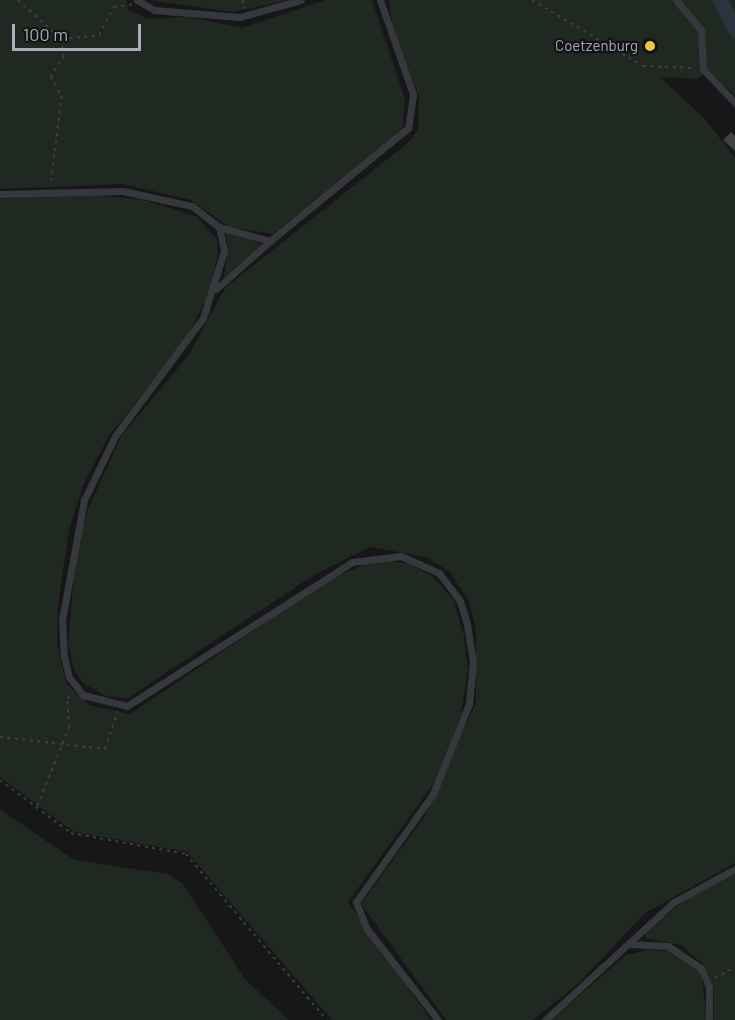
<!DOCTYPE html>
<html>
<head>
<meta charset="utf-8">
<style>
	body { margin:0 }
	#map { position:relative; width:735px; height:1020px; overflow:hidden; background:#171618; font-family:Barlow,sans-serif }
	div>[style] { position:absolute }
	.green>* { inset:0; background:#202822 }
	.river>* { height:15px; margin:-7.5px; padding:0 7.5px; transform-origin:7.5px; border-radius:7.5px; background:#2d333c }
	.building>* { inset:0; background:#414045 }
	.path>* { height:1.5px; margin-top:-0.75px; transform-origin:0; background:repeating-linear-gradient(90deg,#3d3e44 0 3px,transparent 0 7.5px) }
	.minor>* { height:7px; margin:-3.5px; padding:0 3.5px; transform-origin:3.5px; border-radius:3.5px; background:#37383d }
	.dots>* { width:16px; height:16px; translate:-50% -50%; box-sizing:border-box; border:3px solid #121113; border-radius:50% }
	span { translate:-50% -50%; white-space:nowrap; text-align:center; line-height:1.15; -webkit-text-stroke:4.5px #121113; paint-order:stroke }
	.poi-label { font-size:15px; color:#a9abb8 }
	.right { translate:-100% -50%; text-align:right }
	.scale { position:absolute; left:12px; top:24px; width:129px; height:27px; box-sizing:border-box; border:3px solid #a9abb8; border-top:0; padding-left:8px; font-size:18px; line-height:21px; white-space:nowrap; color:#a9abb8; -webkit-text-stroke:4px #121113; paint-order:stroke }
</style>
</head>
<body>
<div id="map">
	<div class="green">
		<div style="clip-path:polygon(0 0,127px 0,128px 9px,147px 19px,189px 17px,242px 28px,326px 0,372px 0,405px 99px,402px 131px,273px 234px,229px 227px,191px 200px,123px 184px,0 189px)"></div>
		<div style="clip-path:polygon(147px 0,289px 0,233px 12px)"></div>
		<div style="clip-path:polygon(389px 0,735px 0,735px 96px,709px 70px,697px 79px,660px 77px,705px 119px,735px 158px,735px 863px,645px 913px,579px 983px,533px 1020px,446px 1020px,361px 904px,424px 817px,476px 702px,476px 630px,469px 601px,450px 572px,426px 557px,371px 547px,317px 573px,128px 698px,108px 697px,84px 684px,75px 672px,68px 645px,76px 553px,87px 511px,122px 435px,189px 355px,225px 288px,410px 141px,418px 129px,419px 96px,394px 37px)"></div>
		<div style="clip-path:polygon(81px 193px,144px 200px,196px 216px,217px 239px,218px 253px,210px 291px,185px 341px,108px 437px,83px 486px,69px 530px,58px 605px,57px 643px,66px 683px,89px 705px,130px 714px,328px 580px,378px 559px,409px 564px,432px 576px,453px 599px,464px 636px,468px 669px,461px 714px,439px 776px,348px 902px,431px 1020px,332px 1020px,187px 852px,74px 832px,0 777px,0 199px)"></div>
		<div style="clip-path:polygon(225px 232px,262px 244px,224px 278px,228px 247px)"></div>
		<div style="clip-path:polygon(0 809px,74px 860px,168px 874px,183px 884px,245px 979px,289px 1020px,0 1020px)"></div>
		<div style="clip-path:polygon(735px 874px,735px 1020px,714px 1020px,714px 989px,704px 965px,681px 945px,645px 938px,646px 932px,682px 902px)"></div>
		<div style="clip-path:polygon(647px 950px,671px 951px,701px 972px,707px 1020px,551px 1020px,626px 955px)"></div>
	</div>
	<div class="river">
		<div style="left:720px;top:0;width:34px;rotate:63deg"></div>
	</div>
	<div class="building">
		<div style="clip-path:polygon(731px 132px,735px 136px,735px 151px,723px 140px)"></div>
	</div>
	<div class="path">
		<div style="left:18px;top:0;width:58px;rotate:42.2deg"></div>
		<div style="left:61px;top:39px;width:17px;rotate:80deg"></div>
		<div style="left:64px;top:56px;width:25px;rotate:122deg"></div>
		<div style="left:51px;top:77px;width:22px;rotate:60deg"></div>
		<div style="left:62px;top:96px;width:89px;rotate:97.1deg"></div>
		<div style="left:243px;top:0;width:9px;rotate:84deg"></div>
		<div style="left:532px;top:0;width:129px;rotate:30.7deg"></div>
		<div style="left:643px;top:66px;width:52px;rotate:2.2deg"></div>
		<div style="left:62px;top:39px;width:37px;rotate:-6deg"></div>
		<div style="left:99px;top:35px;width:32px;rotate:-62deg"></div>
		<div style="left:114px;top:7px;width:18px;rotate:-9deg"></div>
		<div style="left:0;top:737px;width:106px;rotate:6.5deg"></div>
		<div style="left:105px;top:749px;width:40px;rotate:-72deg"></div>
		<div style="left:0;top:780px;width:89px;rotate:36.7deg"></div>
		<div style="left:71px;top:833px;width:117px;rotate:10.3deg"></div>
		<div style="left:186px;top:854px;width:218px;rotate:49.7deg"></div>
		<div style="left:37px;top:806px;width:85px;rotate:-67.9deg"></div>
		<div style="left:69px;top:727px;width:28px;rotate:-94deg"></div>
		<div style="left:67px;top:699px;width:8px;rotate:-50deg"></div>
		<div style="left:715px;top:978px;width:23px;rotate:-29deg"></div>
	</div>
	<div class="minor">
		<div style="left:137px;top:0;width:20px;rotate:30deg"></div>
		<div style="left:154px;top:10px;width:86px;rotate:4.7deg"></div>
		<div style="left:240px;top:17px;width:63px;rotate:-15.6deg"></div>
		<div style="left:380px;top:0;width:100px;rotate:70.7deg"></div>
		<div style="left:413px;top:94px;width:34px;rotate:98deg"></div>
		<div style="left:408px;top:128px;width:178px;rotate:140.7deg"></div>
		<div style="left:270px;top:241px;width:53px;rotate:-164.6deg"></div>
		<div style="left:219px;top:227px;width:25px;rotate:78deg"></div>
		<div style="left:224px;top:251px;width:70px;rotate:107.4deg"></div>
		<div style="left:203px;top:318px;width:147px;rotate:126.7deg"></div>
		<div style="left:115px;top:436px;width:71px;rotate:115.8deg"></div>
		<div style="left:84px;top:500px;width:122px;rotate:100.4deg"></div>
		<div style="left:62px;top:620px;width:36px;rotate:87deg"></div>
		<div style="left:64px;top:656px;width:22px;rotate:77deg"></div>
		<div style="left:69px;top:677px;width:23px;rotate:52deg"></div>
		<div style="left:83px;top:695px;width:45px;rotate:14deg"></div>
		<div style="left:127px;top:706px;width:267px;rotate:-32.6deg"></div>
		<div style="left:352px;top:562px;width:49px;rotate:-7deg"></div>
		<div style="left:401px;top:556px;width:42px;rotate:24.1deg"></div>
		<div style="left:439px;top:573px;width:35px;rotate:53deg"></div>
		<div style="left:460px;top:601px;width:24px;rotate:73deg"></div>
		<div style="left:467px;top:624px;width:37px;rotate:81deg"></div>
		<div style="left:473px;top:661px;width:43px;rotate:95.3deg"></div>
		<div style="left:469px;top:704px;width:97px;rotate:111.8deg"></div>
		<div style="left:433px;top:794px;width:133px;rotate:125.5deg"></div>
		<div style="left:356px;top:902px;width:29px;rotate:68deg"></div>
		<div style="left:367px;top:929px;width:115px;rotate:52deg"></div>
		<div style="left:676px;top:0;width:39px;rotate:50deg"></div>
		<div style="left:701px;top:30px;width:39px;rotate:87deg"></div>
		<div style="left:703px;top:69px;width:47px;rotate:46.7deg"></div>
		<div style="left:0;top:194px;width:123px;rotate:-1.4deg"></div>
		<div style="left:123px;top:191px;width:71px;rotate:12.3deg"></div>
		<div style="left:192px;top:206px;width:34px;rotate:38deg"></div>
		<div style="left:216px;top:289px;width:72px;rotate:-41.6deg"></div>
		<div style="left:629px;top:944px;width:39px;rotate:3deg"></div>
		<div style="left:668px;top:946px;width:40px;rotate:34deg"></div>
		<div style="left:701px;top:968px;width:21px;rotate:67deg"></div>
		<div style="left:709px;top:987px;width:33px;rotate:90deg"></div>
		<div style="left:545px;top:1020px;width:175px;rotate:-42.5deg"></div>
		<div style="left:674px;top:902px;width:69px;rotate:-28.4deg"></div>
	</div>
	<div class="dots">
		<div style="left:650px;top:46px;background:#eac93c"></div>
	</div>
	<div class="poi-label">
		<span class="right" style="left:638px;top:46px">Coetzenburg</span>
	</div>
	<div class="scale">100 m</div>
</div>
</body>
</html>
